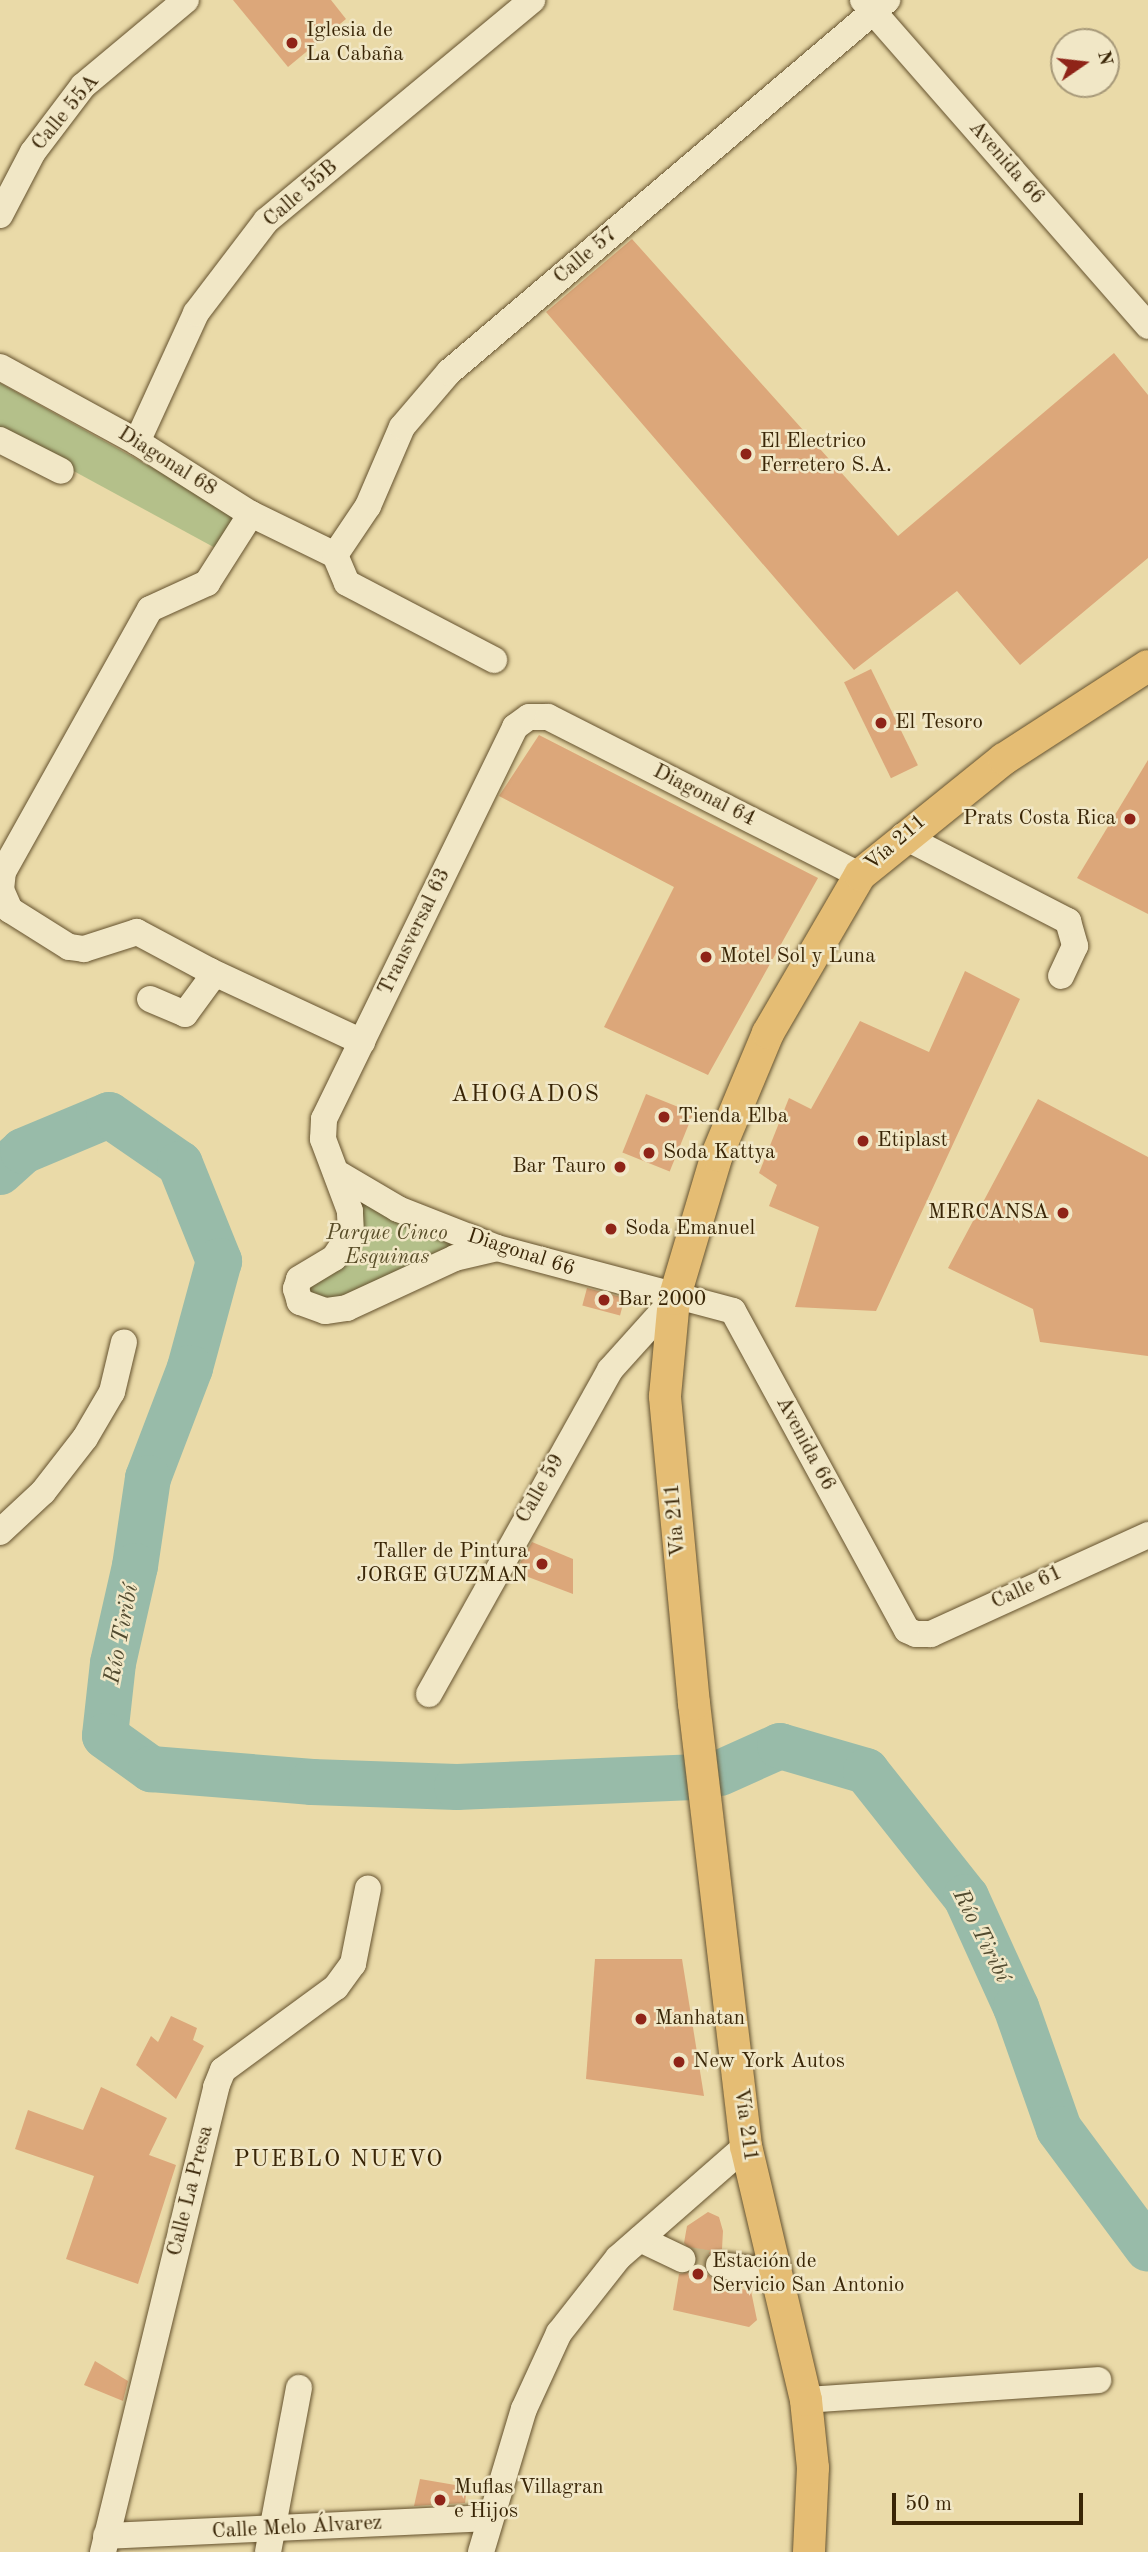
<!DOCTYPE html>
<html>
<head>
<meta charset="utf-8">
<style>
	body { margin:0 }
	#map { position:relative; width:1148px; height:2552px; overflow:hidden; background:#eadaa8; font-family:"Old Standard TT",serif }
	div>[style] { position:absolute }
	.green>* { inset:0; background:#b4c08a }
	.river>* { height:46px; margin:-23px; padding:0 23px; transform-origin:23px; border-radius:23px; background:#98bba9 }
	.building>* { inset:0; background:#dca77a; transform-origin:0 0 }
	.minor-tunnel>* { height:26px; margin-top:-13px; transform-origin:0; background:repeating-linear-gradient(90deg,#c7b688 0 26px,transparent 0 39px) }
	.roads { filter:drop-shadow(0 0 2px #65522e) drop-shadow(0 0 2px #65522e) }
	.minor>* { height:26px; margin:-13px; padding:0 13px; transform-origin:13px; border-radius:13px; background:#f1e7c6 }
	.major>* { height:32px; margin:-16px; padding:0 16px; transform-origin:16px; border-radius:16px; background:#e5bd74 }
	.dots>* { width:19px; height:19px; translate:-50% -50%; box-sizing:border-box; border:4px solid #f1e7c6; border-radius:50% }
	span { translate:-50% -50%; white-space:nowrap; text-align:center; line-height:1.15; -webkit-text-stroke:5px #f1e7c6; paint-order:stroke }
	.poi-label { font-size:21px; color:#392506 }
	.left { translate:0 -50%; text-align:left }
	.right { translate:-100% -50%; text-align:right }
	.street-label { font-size:21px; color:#392506 }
	.park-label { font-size:21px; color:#584c27; font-style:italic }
	.neighbourhood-label { font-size:23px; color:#392506; letter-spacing:2px }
	.water-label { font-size:23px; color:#514a2f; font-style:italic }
	.north { position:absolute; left:1050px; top:28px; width:70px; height:70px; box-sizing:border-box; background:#f1e7c6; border:2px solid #a79979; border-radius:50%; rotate:76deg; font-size:19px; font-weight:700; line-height:28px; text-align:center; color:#392506 }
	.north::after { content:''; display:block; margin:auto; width:24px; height:32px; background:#8f2418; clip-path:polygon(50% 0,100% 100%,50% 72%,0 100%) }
	.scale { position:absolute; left:892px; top:2493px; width:191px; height:32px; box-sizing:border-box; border:4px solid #392506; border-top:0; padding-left:9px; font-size:21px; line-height:24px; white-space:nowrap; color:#392506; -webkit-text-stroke:5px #f1e7c6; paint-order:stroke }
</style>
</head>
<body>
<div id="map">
	<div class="green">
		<div style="clip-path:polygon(0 383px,237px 515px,219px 550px,0 431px)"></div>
		<div style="clip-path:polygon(353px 1196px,468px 1245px,345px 1302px,309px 1300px,304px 1280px,336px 1264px)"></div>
	</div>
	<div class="river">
		<div style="left:0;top:1172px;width:31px;rotate:-42deg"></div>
		<div style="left:23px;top:1151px;width:93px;rotate:-22.7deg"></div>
		<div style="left:109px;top:1115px;width:86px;rotate:34.6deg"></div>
		<div style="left:180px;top:1164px;width:105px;rotate:68.1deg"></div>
		<div style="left:219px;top:1261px;width:111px;rotate:105.2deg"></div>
		<div style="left:190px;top:1368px;width:118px;rotate:110.9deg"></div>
		<div style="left:148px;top:1478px;width:89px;rotate:98.4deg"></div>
		<div style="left:135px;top:1566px;width:99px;rotate:102.8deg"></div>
		<div style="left:113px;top:1663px;width:73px;rotate:96.3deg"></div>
		<div style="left:105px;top:1736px;width:57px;rotate:35.7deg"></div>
		<div style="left:151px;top:1769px;width:162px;rotate:4.6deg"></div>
		<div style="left:312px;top:1782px;width:145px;rotate:2deg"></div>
		<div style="left:457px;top:1787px;width:236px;rotate:-2.4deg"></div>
		<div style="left:720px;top:1773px;width:66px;rotate:-24.2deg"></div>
		<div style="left:780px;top:1746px;width:90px;rotate:16.2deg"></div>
		<div style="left:866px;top:1771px;width:161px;rotate:51.6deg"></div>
		<div style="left:966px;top:1897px;width:121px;rotate:65.6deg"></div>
		<div style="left:1016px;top:2007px;width:129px;rotate:70.6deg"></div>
		<div style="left:1059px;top:2129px;width:149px;rotate:53.4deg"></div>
	</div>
	<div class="building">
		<div style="clip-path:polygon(233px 0,331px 0,346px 19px,288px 67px)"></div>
		<div style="clip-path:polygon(632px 239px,898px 536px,1114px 353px,1148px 395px,1148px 558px,1020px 665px,957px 591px,854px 670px,546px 312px)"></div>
		<div style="left:871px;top:669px;width:107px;height:30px;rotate:64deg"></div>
		<div style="clip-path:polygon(539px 735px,818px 878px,708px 1075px,604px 1027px,674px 887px,499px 796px)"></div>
		<div style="clip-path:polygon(1148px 760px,1148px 914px,1077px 878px)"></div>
		<div style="clip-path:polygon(965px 971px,1020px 999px,876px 1311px,795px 1307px,819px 1227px,769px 1206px,777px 1185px,759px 1173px,789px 1098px,811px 1109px,860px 1021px,929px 1052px)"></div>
		<div style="left:646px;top:1094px;width:51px;height:63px;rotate:22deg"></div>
		<div style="clip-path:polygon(1038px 1099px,1148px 1157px,1148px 1356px,1040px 1342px,1033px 1309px,948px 1268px)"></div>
		<div style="left:587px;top:1288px;width:39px;height:18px;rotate:15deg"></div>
		<div style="clip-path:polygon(532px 1542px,573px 1559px,573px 1594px,515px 1572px)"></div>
		<div style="clip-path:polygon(595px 1959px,682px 1959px,704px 2096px,586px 2079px)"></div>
		<div style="clip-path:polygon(171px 2016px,197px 2028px,193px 2040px,204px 2046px,176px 2099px,136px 2065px,151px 2036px,158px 2042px)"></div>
		<div style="clip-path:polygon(101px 2087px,167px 2118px,149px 2155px,176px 2165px,138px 2284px,66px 2259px,94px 2176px,15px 2149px,28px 2110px,83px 2130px)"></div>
		<div style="clip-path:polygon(708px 2212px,719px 2217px,723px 2231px,722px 2249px,707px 2255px,704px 2270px,716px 2283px,751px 2291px,757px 2320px,749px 2327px,673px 2310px,679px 2274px,691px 2272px,698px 2258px,684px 2243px,687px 2226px)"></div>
		<div style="clip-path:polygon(95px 2361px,128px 2381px,123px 2401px,84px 2385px)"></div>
		<div style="clip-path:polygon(420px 2479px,467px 2487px,465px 2503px,414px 2506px)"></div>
	</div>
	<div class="minor-tunnel">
		<div style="left:682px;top:2259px;width:37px;rotate:9deg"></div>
	</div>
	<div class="roads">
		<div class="minor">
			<div style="left:863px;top:0;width:433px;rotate:48.8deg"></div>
			<div style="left:0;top:215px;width:71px;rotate:-62.4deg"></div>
			<div style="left:33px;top:152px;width:83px;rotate:-52.9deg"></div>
			<div style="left:83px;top:86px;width:134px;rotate:-39.9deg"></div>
			<div style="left:0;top:367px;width:156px;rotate:28.7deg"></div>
			<div style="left:137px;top:442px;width:135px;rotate:32.3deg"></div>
			<div style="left:251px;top:514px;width:93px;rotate:26deg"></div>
			<div style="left:0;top:440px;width:68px;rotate:26.9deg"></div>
			<div style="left:137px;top:442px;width:142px;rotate:-65.4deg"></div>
			<div style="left:196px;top:313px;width:116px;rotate:-52.7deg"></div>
			<div style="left:266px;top:221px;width:346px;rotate:-39.7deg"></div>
			<div style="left:335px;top:555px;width:59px;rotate:-56deg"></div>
			<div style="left:368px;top:506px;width:86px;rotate:-66.7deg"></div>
			<div style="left:402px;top:427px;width:72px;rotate:-49.5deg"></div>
			<div style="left:449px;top:372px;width:575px;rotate:-40.34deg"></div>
			<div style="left:335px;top:555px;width:30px;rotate:67deg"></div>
			<div style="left:347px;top:583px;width:166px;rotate:27.6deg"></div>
			<div style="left:903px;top:836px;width:186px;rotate:27.3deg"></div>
			<div style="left:1068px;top:921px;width:26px;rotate:74deg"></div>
			<div style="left:1075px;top:946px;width:33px;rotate:115deg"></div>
			<div style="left:210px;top:971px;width:168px;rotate:25deg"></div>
			<div style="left:150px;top:999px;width:38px;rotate:23deg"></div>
			<div style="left:185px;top:1014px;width:42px;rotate:-53.7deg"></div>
			<div style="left:210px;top:980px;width:9px;rotate:-90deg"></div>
			<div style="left:210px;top:971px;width:83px;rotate:-151.9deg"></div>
			<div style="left:137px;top:932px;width:56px;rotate:162.2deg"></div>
			<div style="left:84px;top:949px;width:15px;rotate:-172deg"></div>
			<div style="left:69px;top:947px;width:70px;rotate:-147.9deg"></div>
			<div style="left:10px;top:910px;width:22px;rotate:-114deg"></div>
			<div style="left:1px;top:890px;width:18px;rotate:-84deg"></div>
			<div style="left:3px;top:872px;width:301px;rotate:-60.8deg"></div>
			<div style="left:150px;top:609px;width:63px;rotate:-24.5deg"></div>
			<div style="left:207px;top:583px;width:82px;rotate:-57.5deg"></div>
			<div style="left:337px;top:1173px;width:71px;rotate:30.5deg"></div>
			<div style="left:398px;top:1209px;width:106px;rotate:21.5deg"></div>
			<div style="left:497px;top:1248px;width:244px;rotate:14.9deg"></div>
			<div style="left:733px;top:1311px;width:363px;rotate:61.4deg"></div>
			<div style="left:907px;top:1630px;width:10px;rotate:24deg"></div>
			<div style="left:916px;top:1634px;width:15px"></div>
			<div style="left:931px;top:1634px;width:239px;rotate:-24.5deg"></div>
			<div style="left:497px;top:1248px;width:43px;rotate:166.6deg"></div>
			<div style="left:455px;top:1258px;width:119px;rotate:155.2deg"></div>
			<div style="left:347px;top:1308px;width:22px;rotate:172deg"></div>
			<div style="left:325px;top:1311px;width:27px;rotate:-160deg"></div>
			<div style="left:300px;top:1302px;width:14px;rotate:-107deg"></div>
			<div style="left:296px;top:1289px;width:10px;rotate:-73deg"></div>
			<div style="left:299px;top:1279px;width:41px;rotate:-31deg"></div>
			<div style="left:334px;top:1258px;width:30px;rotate:-56deg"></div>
			<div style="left:351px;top:1233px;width:22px;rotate:-93deg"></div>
			<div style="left:350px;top:1211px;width:77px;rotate:-110.6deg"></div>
			<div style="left:323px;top:1139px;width:20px;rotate:-87deg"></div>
			<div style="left:324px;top:1119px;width:436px;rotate:-64deg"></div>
			<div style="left:515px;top:727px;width:17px;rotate:-36deg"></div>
			<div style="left:529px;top:717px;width:19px"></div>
			<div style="left:548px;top:717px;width:350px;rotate:26.9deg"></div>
			<div style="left:0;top:1532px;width:59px;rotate:-42.9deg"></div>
			<div style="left:43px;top:1492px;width:68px;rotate:-52.1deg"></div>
			<div style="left:85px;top:1438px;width:53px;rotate:-59.6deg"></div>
			<div style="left:112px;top:1392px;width:51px;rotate:-76.5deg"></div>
			<div style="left:429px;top:1694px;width:371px;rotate:-60.8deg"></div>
			<div style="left:610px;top:1370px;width:96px;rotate:-48deg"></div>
			<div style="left:640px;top:2239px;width:47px;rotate:25.5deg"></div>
			<div style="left:719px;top:2265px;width:57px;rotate:7deg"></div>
			<div style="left:806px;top:2400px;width:293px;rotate:-3.9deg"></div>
			<div style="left:106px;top:2536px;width:382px;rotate:-2.7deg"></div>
			<div style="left:103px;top:2552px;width:479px;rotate:-76.3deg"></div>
			<div style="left:216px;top:2087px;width:18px;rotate:-68deg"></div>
			<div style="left:223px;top:2070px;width:140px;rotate:-36.3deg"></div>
			<div style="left:336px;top:1987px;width:29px;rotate:-54deg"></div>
			<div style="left:353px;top:1964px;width:77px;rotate:-78.8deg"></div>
			<div style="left:268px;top:2552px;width:167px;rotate:-79.3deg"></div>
			<div style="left:481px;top:2552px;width:149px;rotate:-73.3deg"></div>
			<div style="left:524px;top:2409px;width:84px;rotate:-65.3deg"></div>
			<div style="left:559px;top:2333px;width:95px;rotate:-51.8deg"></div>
			<div style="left:618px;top:2258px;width:170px;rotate:-41.2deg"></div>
		</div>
		<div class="major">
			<div style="left:809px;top:2552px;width:84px;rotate:-87.3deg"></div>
			<div style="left:813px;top:2468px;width:68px;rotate:-95.9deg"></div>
			<div style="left:806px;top:2400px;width:261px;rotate:-103.3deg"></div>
			<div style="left:746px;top:2146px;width:445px;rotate:-96.7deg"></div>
			<div style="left:694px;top:1704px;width:309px;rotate:-95.4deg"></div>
			<div style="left:665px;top:1396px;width:97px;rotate:-84.7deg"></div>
			<div style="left:674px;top:1299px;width:150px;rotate:-73.4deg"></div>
			<div style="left:717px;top:1155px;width:132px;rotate:-67.3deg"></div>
			<div style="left:768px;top:1033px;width:183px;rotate:-59.8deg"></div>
			<div style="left:860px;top:875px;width:185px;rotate:-38.9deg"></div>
			<div style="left:1004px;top:759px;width:171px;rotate:-32.9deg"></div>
		</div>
	</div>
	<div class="dots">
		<div style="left:292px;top:43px;background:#8f2418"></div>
		<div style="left:746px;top:454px;background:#8f2418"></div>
		<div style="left:881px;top:723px;background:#8f2418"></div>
		<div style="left:1130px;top:819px;background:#8f2418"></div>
		<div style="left:706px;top:957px;background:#8f2418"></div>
		<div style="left:664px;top:1117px;background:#8f2418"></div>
		<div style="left:863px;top:1141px;background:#8f2418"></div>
		<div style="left:649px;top:1153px;background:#8f2418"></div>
		<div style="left:620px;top:1167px;background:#8f2418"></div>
		<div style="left:1063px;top:1213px;background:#8f2418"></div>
		<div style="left:611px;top:1229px;background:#8f2418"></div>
		<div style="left:604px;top:1300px;background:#8f2418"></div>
		<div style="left:542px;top:1564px;background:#8f2418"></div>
		<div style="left:641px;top:2019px;background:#8f2418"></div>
		<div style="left:679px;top:2062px;background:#8f2418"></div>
		<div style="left:698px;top:2274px;background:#8f2418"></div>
		<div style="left:440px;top:2500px;background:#8f2418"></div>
	</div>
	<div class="poi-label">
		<span class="left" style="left:306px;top:43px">Iglesia de<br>La Cabaña</span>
		<span class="left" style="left:760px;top:454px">El Electrico<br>Ferretero S.A.</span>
		<span class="left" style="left:895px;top:723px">El Tesoro</span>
		<span class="right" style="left:1116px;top:819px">Prats Costa Rica</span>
		<span class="left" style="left:720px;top:957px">Motel Sol y Luna</span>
		<span class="left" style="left:678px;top:1117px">Tienda Elba</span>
		<span class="left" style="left:877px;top:1141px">Etiplast</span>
		<span class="left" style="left:663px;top:1153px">Soda Kattya</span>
		<span class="right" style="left:606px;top:1167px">Bar Tauro</span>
		<span class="right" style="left:1049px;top:1213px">MERCANSA</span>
		<span class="left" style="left:625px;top:1229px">Soda Emanuel</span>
		<span class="left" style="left:618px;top:1300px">Bar 2000</span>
		<span class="right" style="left:528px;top:1564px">Taller de Pintura<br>JORGE GUZMAN</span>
		<span class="left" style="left:655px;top:2019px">Manhatan</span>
		<span class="left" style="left:693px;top:2062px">New York Autos</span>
		<span class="left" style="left:712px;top:2274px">Estación de<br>Servicio San Antonio</span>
		<span class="left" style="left:454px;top:2500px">Muflas Villagran<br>e Hijos</span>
	</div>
	<div class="street-label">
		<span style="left:66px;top:113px;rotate:-50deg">Calle 55A</span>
		<span style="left:1006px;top:163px;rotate:49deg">Avenida 66</span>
		<span style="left:301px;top:194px;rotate:-41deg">Calle 55B</span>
		<span style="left:586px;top:256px;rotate:-40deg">Calle 57</span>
		<span style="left:167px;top:462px;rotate:32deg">Diagonal 68</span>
		<span style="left:704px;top:796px;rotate:27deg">Diagonal 64</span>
		<span style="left:896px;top:843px;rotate:-41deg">Vía 211</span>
		<span style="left:415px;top:932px;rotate:-64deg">Transversal 63</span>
		<span style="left:521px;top:1253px;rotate:18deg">Diagonal 66</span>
		<span style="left:805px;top:1444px;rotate:62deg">Avenida 66</span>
		<span style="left:541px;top:1489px;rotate:-60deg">Calle 59</span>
		<span style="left:676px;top:1520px;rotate:-95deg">Vía 211</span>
		<span style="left:1027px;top:1588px;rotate:-25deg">Calle 61</span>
		<span style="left:745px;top:2125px;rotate:82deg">Vía 211</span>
		<span style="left:191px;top:2191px;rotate:-76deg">Calle La Presa</span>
		<span style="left:297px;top:2528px;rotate:-3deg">Calle Melo Álvarez</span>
	</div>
	<div class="park-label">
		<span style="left:387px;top:1246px">Parque Cinco<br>Esquinas</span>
	</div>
	<div class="neighbourhood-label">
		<span style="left:526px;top:1095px">AHOGADOS</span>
		<span style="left:339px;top:2160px">PUEBLO NUEVO</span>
	</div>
	<div class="water-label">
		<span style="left:122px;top:1634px;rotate:-79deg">Río Tiribí</span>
		<span style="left:981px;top:1936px;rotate:63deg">Río Tiribí</span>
	</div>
	<div class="north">N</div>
	<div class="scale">50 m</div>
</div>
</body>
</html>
